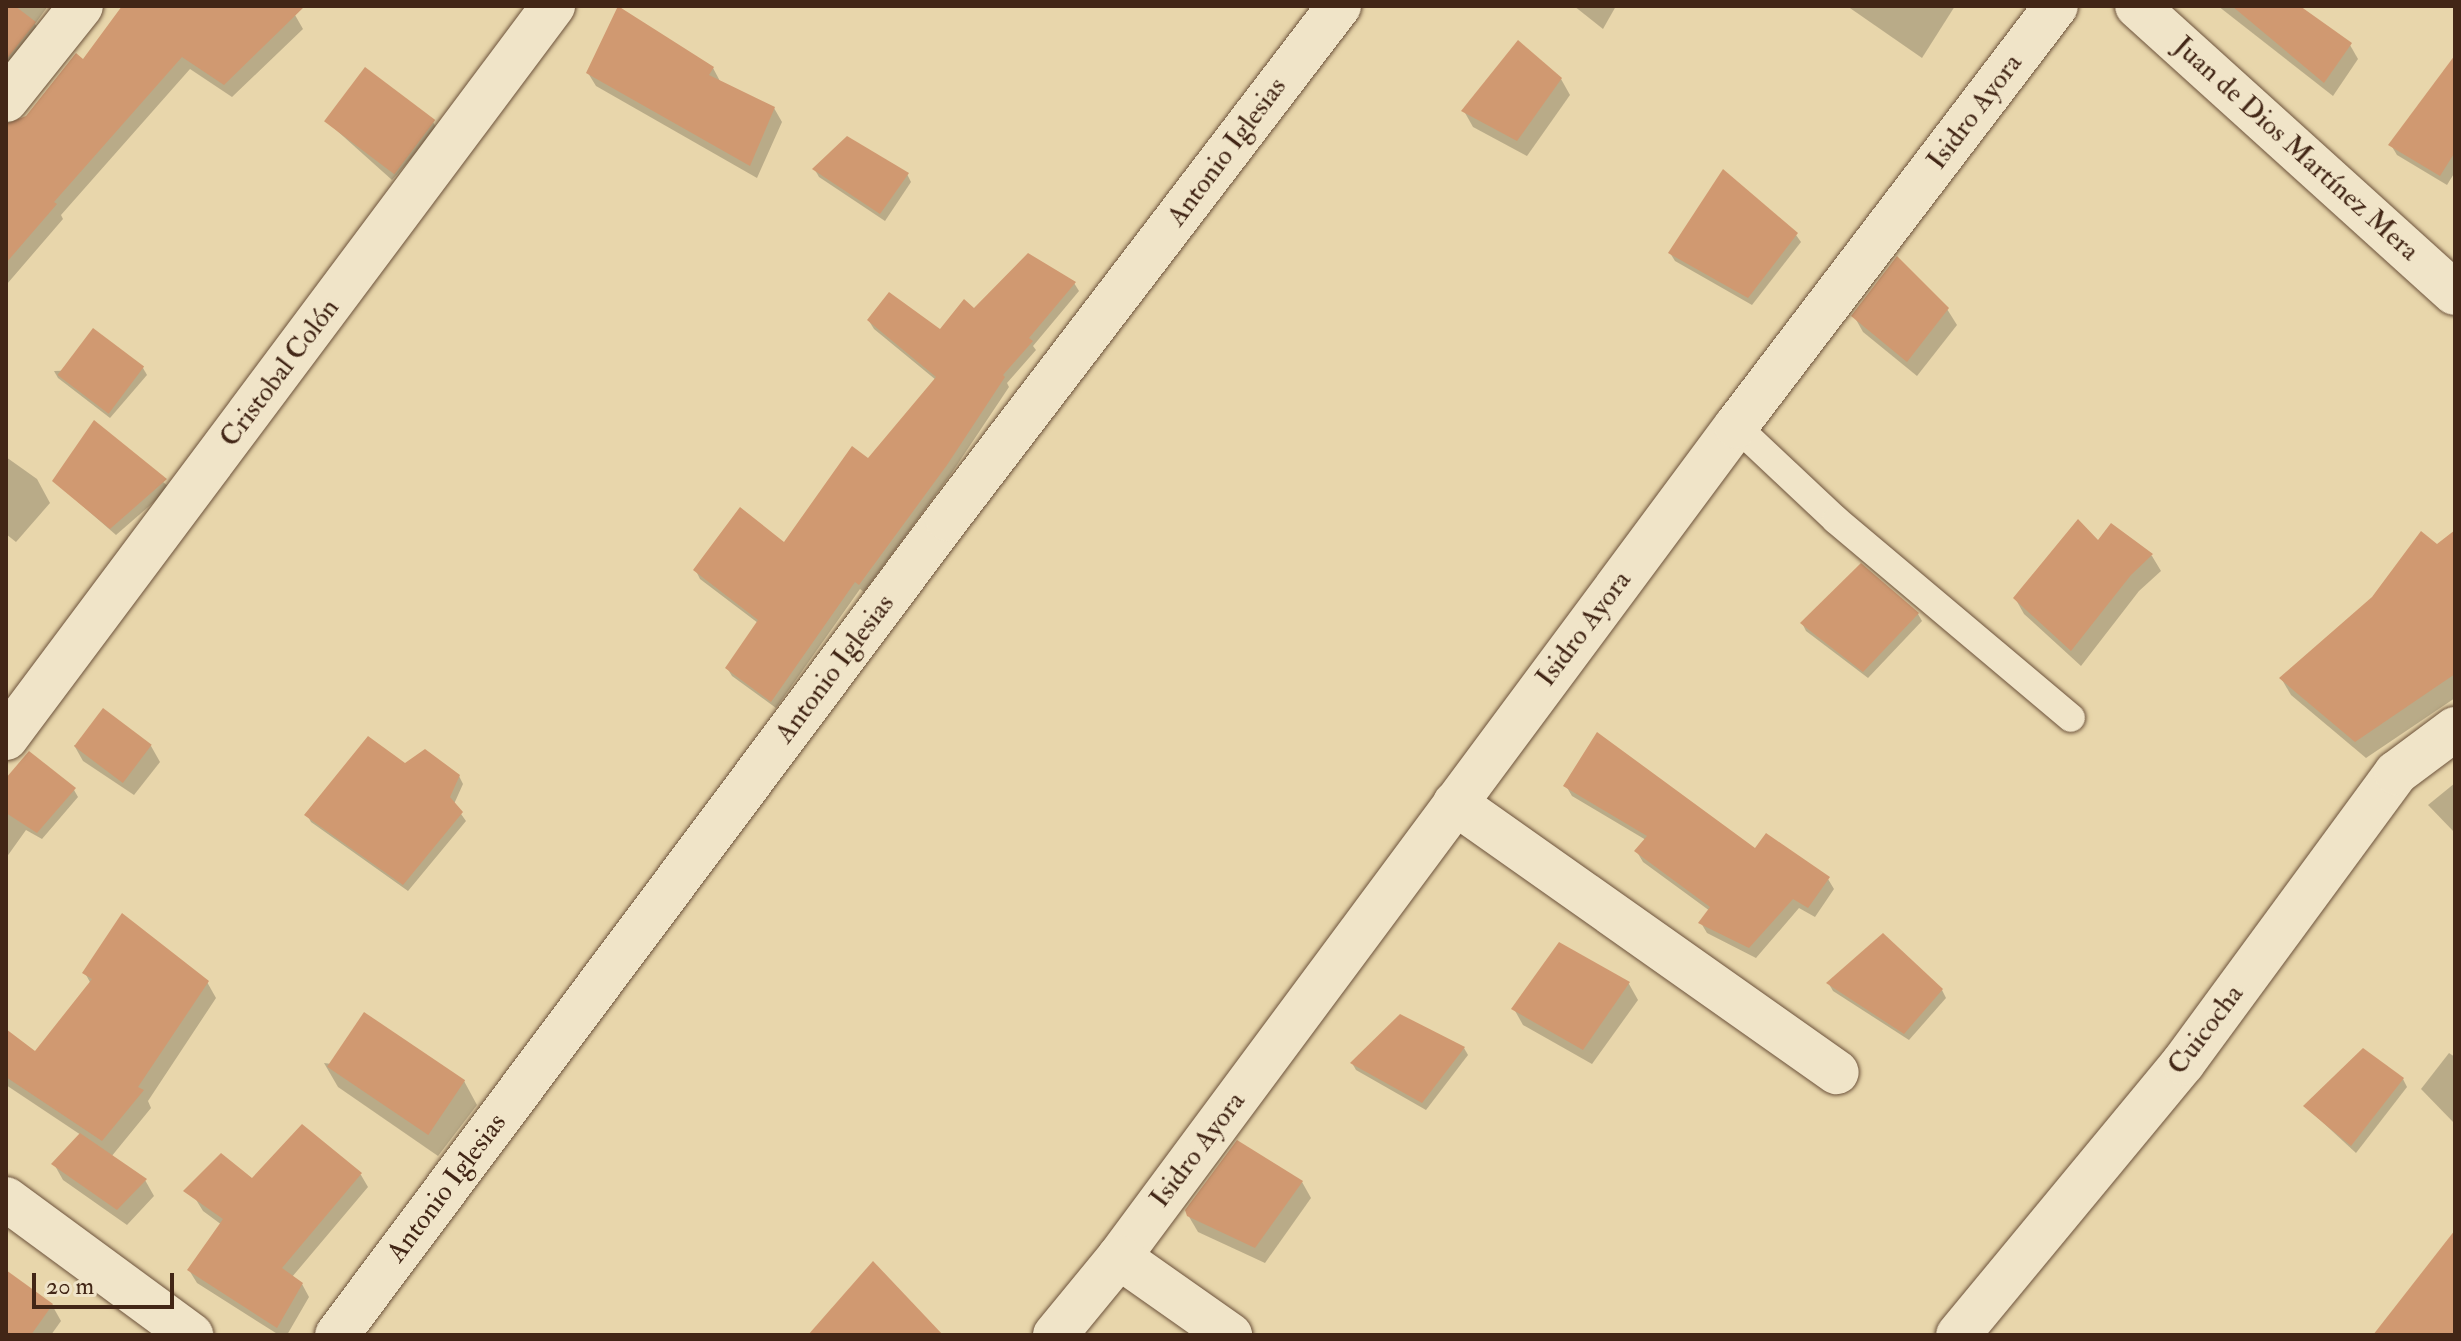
<!DOCTYPE html>
<html>
<head>
<meta charset="utf-8">
<style>
	body { margin:0 }
	#map { position:relative; width:2461px; height:1341px; overflow:hidden; background:#e8d6ab; font-family:"IM FELL Double Pica",serif }
	div>[style] { position:absolute }
	.shadow>* { inset:0; background:#0003 }
	.building>* { inset:0; background:#d09971; transform-origin:0 0 }
	.roads { filter:drop-shadow(0 0 2px #6c523b) drop-shadow(0 0 2px #6c523b) }
	.service>* { height:28px; margin:-14px; padding:0 14px; transform-origin:14px; border-radius:14px; background:#f0e4c8 }
	.minor>* { height:44px; margin:-22px; padding:0 22px; transform-origin:22px; border-radius:22px; background:#f0e4c8 }
	span { translate:-50% -50%; white-space:nowrap; text-align:center; line-height:1.15; -webkit-text-stroke:6px #f0e4c8; paint-order:stroke }
	.street-label { font-size:28px; color:#422616 }
	.frame { position:absolute; inset:0; border:8px solid #422616; pointer-events:none }
	.scale { position:absolute; left:32px; top:1273px; width:142px; height:36px; box-sizing:border-box; border:4px solid #422616; border-top:0; padding-left:10px; font-size:24px; line-height:28px; white-space:nowrap; color:#422616; -webkit-text-stroke:6px #f0e4c8; paint-order:stroke }
</style>
</head>
<body>
<div id="map">
	<div class="shadow">
		<div style="clip-path:polygon(6px 6px,48px 6px,35px 24px,42px 37px,6px 86px)"></div>
		<div style="clip-path:polygon(124px 6px,281px 6px,295px 15px,303px 29px,232px 97px,190px 69px,61px 215px,63px 219px,7px 284px,6px 291px,6px 126px,26px 118px,84px 62px)"></div>
		<div style="clip-path:polygon(1574px 6px,1616px 6px,1603px 29px)"></div>
		<div style="clip-path:polygon(1847px 6px,1955px 6px,1922px 58px)"></div>
		<div style="clip-path:polygon(2218px 6px,2297px 6px,2350px 45px,2358px 59px,2333px 96px)"></div>
		<div style="clip-path:polygon(713px 68px,721px 83px,774px 108px,782px 122px,757px 178px,596px 86px,588px 73px)"></div>
		<div style="clip-path:polygon(1561px 79px,1570px 95px,1527px 156px,1473px 127px,1464px 111px)"></div>
		<div style="clip-path:polygon(2455px 90px,2455px 172px,2447px 185px,2397px 155px,2391px 145px)"></div>
		<div style="clip-path:polygon(325px 120px,433px 122px,437px 129px,392px 180px)"></div>
		<div style="clip-path:polygon(815px 170px,907px 174px,911px 182px,885px 221px,819px 177px)"></div>
		<div style="clip-path:polygon(1796px 235px,1801px 242px,1752px 305px,1675px 261px,1670px 253px)"></div>
		<div style="clip-path:polygon(1074px 283px,1079px 291px,1033px 346px,1036px 350px,1007px 383px,1009px 387px,951px 474px,864px 592px,860px 589px,776px 708px,732px 676px,727px 668px,758px 623px,700px 579px,696px 571px,785px 545px,868px 461px,936px 380px,874px 329px,869px 321px,940px 332px,974px 311px)"></div>
		<div style="clip-path:polygon(1947px 309px,1957px 325px,1917px 376px,1863px 332px,1854px 316px)"></div>
		<div style="clip-path:polygon(143px 368px,147px 375px,110px 418px,58px 378px,54px 371px)"></div>
		<div style="clip-path:polygon(95px 423px,170px 488px,116px 535px,54px 481px)"></div>
		<div style="clip-path:polygon(6px 457px,37px 479px,50px 503px,16px 542px,6px 534px)"></div>
		<div style="clip-path:polygon(2112px 526px,2152px 556px,2161px 571px,2139px 591px,2081px 666px,2024px 614px,2015px 598px,2098px 543px)"></div>
		<div style="clip-path:polygon(2455px 532px,2455px 698px,2366px 758px,2291px 695px,2281px 678px)"></div>
		<div style="clip-path:polygon(1918px 614px,1922px 621px,1868px 678px,1806px 631px,1802px 623px)"></div>
		<div style="clip-path:polygon(74px 745px,151px 746px,160px 762px,134px 795px,83px 761px)"></div>
		<div style="clip-path:polygon(459px 776px,463px 784px,454px 804px,466px 821px,408px 891px,311px 822px,307px 815px)"></div>
		<div style="clip-path:polygon(6px 781px,74px 790px,78px 797px,42px 839px,26px 830px,6px 858px)"></div>
		<div style="clip-path:polygon(2455px 783px,2455px 833px,2428px 805px)"></div>
		<div style="clip-path:polygon(1566px 786px,1756px 850px,1828px 879px,1834px 889px,1815px 917px,1799px 908px,1756px 958px,1707px 933px,1701px 923px,1710px 911px,1643px 862px,1637px 852px,1646px 840px,1572px 796px)"></div>
		<div style="clip-path:polygon(1560px 944px,1629px 984px,1638px 1000px,1592px 1064px,1523px 1025px,1514px 1009px)"></div>
		<div style="clip-path:polygon(85px 973px,207px 982px,216px 998px,148px 1101px,151px 1108px,111px 1157px,145px 1180px,154px 1196px,127px 1225px,63px 1180px,54px 1164px,81px 1135px,6px 1085px,6px 1032px,35px 1053px,91px 984px)"></div>
		<div style="clip-path:polygon(1829px 984px,1942px 990px,1946px 998px,1909px 1040px,1833px 991px)"></div>
		<div style="clip-path:polygon(1464px 1048px,1468px 1055px,1426px 1110px,1356px 1070px,1352px 1063px)"></div>
		<div style="clip-path:polygon(2449px 1053px,2455px 1057px,2455px 1124px,2421px 1089px)"></div>
		<div style="clip-path:polygon(324px 1063px,464px 1081px,477px 1105px,438px 1156px,338px 1087px)"></div>
		<div style="clip-path:polygon(2403px 1079px,2407px 1087px,2356px 1153px,2306px 1107px)"></div>
		<div style="clip-path:polygon(361px 1175px,368px 1187px,292px 1277px,302px 1284px,309px 1297px,287px 1335px,279px 1335px,197px 1283px,189px 1270px,222px 1225px,203px 1211px,195px 1198px,252px 1181px)"></div>
		<div style="clip-path:polygon(1302px 1182px,1311px 1198px,1265px 1263px,1198px 1232px,1188px 1215px)"></div>
		<div style="clip-path:polygon(6px 1273px,52px 1305px,61px 1321px,51px 1335px,6px 1335px)"></div>
	</div>
	<div class="building">
		<div style="clip-path:polygon(6px 6px,15px 6px,36px 22px,6px 60px)"></div>
		<div style="clip-path:polygon(122px 6px,305px 6px,224px 85px,182px 57px,54px 202px,57px 204px,6px 263px,6px 124px,26px 116px,76px 53px,83px 59px)"></div>
		<div style="clip-path:polygon(618px 6px,714px 67px,709px 75px,775px 107px,750px 166px,586px 73px)"></div>
		<div style="clip-path:polygon(2232px 6px,2300px 6px,2352px 43px,2324px 83px)"></div>
		<div style="clip-path:polygon(1518px 40px,1562px 78px,1517px 141px,1461px 111px)"></div>
		<div style="clip-path:polygon(2455px 55px,2455px 152px,2440px 176px,2388px 145px)"></div>
		<div style="left:365px;top:67px;width:88px;height:68px;rotate:37deg"></div>
		<div style="clip-path:polygon(847px 136px,909px 173px,880px 214px,812px 169px)"></div>
		<div style="clip-path:polygon(1723px 169px,1798px 233px,1748px 298px,1668px 253px)"></div>
		<div style="clip-path:polygon(1028px 253px,1076px 282px,1029px 338px,1033px 341px,1003px 375px,1005px 377px,947px 465px,859px 585px,855px 582px,771px 702px,725px 668px,758px 620px,693px 570px,740px 507px,784px 542px,852px 446px,868px 458px,936px 377px,867px 320px,889px 292px,940px 329px,964px 299px,974px 308px)"></div>
		<div style="clip-path:polygon(1897px 256px,1949px 308px,1907px 362px,1851px 316px)"></div>
		<div style="left:93px;top:328px;width:64px;height:59px;rotate:37deg"></div>
		<div style="clip-path:polygon(94px 420px,167px 479px,110px 529px,52px 481px)"></div>
		<div style="clip-path:polygon(2078px 519px,2098px 540px,2111px 523px,2153px 554px,2131px 575px,2071px 651px,2013px 598px)"></div>
		<div style="clip-path:polygon(2455px 530px,2455px 674px,2355px 742px,2279px 678px,2372px 597px,2421px 531px,2437px 544px)"></div>
		<div style="clip-path:polygon(1861px 563px,1919px 613px,1863px 672px,1800px 623px)"></div>
		<div style="left:103px;top:708px;width:61px;height:48px;rotate:37deg"></div>
		<div style="clip-path:polygon(1597px 732px,1755px 848px,1766px 833px,1830px 877px,1808px 908px,1793px 899px,1749px 948px,1698px 923px,1710px 907px,1634px 851px,1647px 836px,1563px 786px)"></div>
		<div style="clip-path:polygon(368px 736px,405px 763px,425px 749px,460px 775px,450px 797px,463px 812px,403px 885px,304px 815px)"></div>
		<div style="clip-path:polygon(29px 751px,76px 788px,37px 833px,6px 813px,6px 778px)"></div>
		<div style="clip-path:polygon(122px 913px,209px 981px,138px 1087px,144px 1090px,102px 1141px,6px 1077px,6px 1029px,35px 1051px,92px 979px,82px 973px)"></div>
		<div style="clip-path:polygon(1883px 933px,1943px 989px,1904px 1034px,1826px 983px)"></div>
		<div style="clip-path:polygon(1559px 942px,1630px 982px,1583px 1050px,1511px 1009px)"></div>
		<div style="left:364px;top:1012px;width:122px;height:66px;rotate:34deg"></div>
		<div style="clip-path:polygon(1400px 1014px,1465px 1047px,1422px 1103px,1350px 1063px)"></div>
		<div style="clip-path:polygon(2363px 1048px,2404px 1078px,2351px 1146px,2303px 1106px)"></div>
		<div style="clip-path:polygon(302px 1124px,362px 1173px,282px 1268px,303px 1283px,277px 1328px,187px 1270px,223px 1219px,183px 1191px,221px 1153px,252px 1178px)"></div>
		<div style="clip-path:polygon(80px 1133px,147px 1179px,117px 1210px,51px 1164px)"></div>
		<div style="clip-path:polygon(1237px 1140px,1303px 1181px,1255px 1248px,1187px 1216px,1185px 1210px)"></div>
		<div style="clip-path:polygon(2455px 1230px,2455px 1335px,2373px 1335px)"></div>
		<div style="clip-path:polygon(873px 1261px,943px 1335px,808px 1335px)"></div>
		<div style="clip-path:polygon(6px 1270px,53px 1304px,31px 1335px,6px 1335px)"></div>
	</div>
	<div class="roads">
		<div class="service">
			<div style="left:1736px;top:426px;width:137px;rotate:43.2deg"></div>
			<div style="left:1836px;top:520px;width:307px;rotate:40.1deg"></div>
		</div>
		<div class="minor">
			<div style="left:2137px;top:6px;width:428px;rotate:42.1deg"></div>
			<div style="left:6px;top:100px;width:120px;rotate:-51.4deg"></div>
			<div style="left:6px;top:738px;width:914px;rotate:-53.23deg"></div>
			<div style="left:1455px;top:803px;width:467px;rotate:35.2deg"></div>
			<div style="left:6px;top:1199px;width:230px;rotate:36.3deg"></div>
			<div style="left:1119px;top:1257px;width:1035px;rotate:-53.41deg"></div>
			<div style="left:1736px;top:426px;width:528px;rotate:-52.7deg"></div>
			<div style="left:337px;top:1335px;width:1019px;rotate:-53.22deg"></div>
			<div style="left:947px;top:519px;width:646px;rotate:-52.62deg"></div>
			<div style="left:1055px;top:1335px;width:101px;rotate:-50.6deg"></div>
			<div style="left:1119px;top:1257px;width:136px;rotate:35.1deg"></div>
			<div style="left:1958px;top:1335px;width:353px;rotate:-50.4deg"></div>
			<div style="left:2183px;top:1063px;width:360px;rotate:-53.7deg"></div>
			<div style="left:2396px;top:773px;width:74px;rotate:-36.7deg"></div>
		</div>
	</div>
	<div class="street-label">
		<span style="left:1975px;top:112px;rotate:-53deg">Isidro Ayora</span>
		<span style="left:2296px;top:149px;rotate:42deg">Juan de Dios Martínez Mera</span>
		<span style="left:1227px;top:152px;rotate:-53deg">Antonio Iglesias</span>
		<span style="left:280px;top:373px;rotate:-53deg">Cristobal Colón</span>
		<span style="left:1584px;top:629px;rotate:-53deg">Isidro Ayora</span>
		<span style="left:835px;top:669px;rotate:-53deg">Antonio Iglesias</span>
		<span style="left:2206px;top:1030px;rotate:-53deg">Cuicocha</span>
		<span style="left:1198px;top:1150px;rotate:-53deg">Isidro Ayora</span>
		<span style="left:447px;top:1188px;rotate:-53deg">Antonio Iglesias</span>
	</div>
	<div class="frame"></div>
	<div class="scale">20 m</div>
</div>
</body>
</html>
